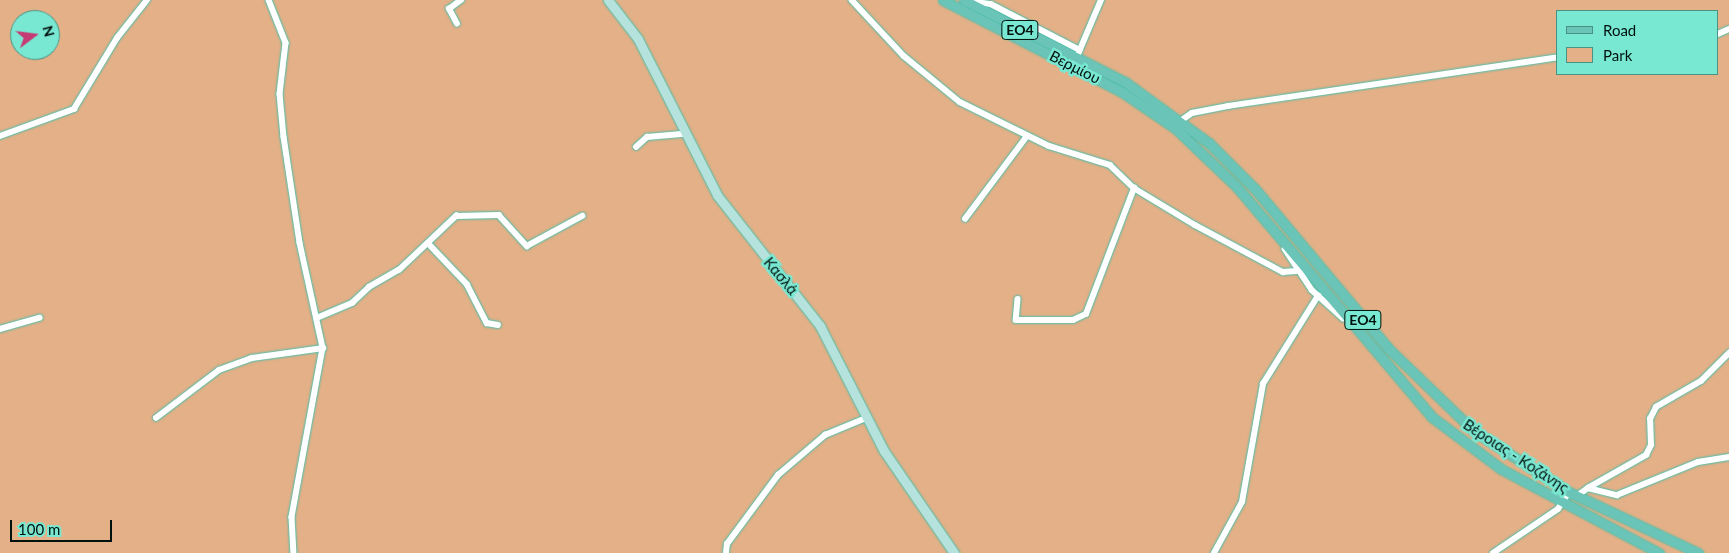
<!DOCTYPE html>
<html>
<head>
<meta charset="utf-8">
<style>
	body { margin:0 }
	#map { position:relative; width:1729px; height:553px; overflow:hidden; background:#79e8d2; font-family:Lato,sans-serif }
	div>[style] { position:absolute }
	.green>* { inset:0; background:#e4b087 }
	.roads { filter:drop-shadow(0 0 1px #4cbfaa) drop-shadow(0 0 1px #4cbfaa) }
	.street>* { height:5.5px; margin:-2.75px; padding:0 2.75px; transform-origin:2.75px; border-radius:2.75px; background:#fff }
	.secondary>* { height:9px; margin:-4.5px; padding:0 4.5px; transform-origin:4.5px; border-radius:4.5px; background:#b5e2dc }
	.primary>* { height:9px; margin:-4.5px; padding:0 4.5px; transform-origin:4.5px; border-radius:4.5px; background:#6bc4b8 }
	span { translate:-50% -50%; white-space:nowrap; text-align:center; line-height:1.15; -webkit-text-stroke:5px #79e8d2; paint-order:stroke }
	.shield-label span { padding:1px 4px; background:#79e8d2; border:1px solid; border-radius:4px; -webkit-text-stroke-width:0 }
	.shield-label { font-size:14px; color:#00120e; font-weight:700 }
	.street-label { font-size:15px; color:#00120e }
	.legend { position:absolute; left:1556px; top:10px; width:162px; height:65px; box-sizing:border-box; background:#79e8d2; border:1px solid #499284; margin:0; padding:6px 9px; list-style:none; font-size:15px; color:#00120e }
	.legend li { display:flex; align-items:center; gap:10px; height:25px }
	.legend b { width:25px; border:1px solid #499284 }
	.north { position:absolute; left:10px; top:10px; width:50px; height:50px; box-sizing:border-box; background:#79e8d2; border:1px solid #499284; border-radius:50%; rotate:75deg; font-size:14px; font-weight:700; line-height:20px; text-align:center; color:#00120e }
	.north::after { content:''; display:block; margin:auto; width:18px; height:22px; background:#c53c75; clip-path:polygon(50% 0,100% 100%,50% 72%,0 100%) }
	.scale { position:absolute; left:10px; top:520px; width:102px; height:22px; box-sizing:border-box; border:2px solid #00120e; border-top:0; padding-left:6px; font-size:15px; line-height:18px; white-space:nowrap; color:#00120e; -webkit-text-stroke:4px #79e8d2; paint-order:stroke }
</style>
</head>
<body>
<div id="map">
	<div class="green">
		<div style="clip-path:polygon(evenodd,0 0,1729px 0,1729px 553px,0 553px,0 0,1558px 11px,1718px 11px,1718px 74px,1558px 74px,1558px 11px,0 0,20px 20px,50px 20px,50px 50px,20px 50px,20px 20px)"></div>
	</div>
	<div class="roads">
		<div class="street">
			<div style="left:269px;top:0;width:46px;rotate:68.4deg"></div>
			<div style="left:286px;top:43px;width:51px;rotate:96.7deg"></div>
			<div style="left:280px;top:94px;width:43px;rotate:84.7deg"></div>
			<div style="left:284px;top:137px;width:107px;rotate:81.4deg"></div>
			<div style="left:300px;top:243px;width:107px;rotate:77.6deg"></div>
			<div style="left:323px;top:348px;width:172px;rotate:100.4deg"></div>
			<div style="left:292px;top:517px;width:36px;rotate:87deg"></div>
			<div style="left:852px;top:0;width:76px;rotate:47.1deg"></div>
			<div style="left:904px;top:56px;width:72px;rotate:39.4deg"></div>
			<div style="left:960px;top:102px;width:99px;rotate:26.3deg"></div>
			<div style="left:1049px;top:146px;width:64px;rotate:17.3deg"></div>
			<div style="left:1110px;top:165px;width:33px;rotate:44deg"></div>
			<div style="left:1134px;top:188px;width:71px;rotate:31.2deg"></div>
			<div style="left:1195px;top:225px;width:100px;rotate:28.1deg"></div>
			<div style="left:1283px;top:272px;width:13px;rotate:-4deg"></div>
			<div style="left:969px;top:1px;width:22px;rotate:8deg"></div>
			<div style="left:991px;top:4px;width:100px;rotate:27.3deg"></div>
			<div style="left:457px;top:24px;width:17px;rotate:-118deg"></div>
			<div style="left:449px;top:9px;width:15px;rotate:-37deg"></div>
			<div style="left:1718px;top:34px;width:12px;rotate:-24deg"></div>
			<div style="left:1073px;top:66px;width:72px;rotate:-67deg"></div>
			<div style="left:1182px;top:120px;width:12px;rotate:-35deg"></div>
			<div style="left:1192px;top:113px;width:37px;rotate:-11deg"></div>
			<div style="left:1228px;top:106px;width:334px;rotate:-8.4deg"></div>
			<div style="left:0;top:136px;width:79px;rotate:-20deg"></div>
			<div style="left:74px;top:109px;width:83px;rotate:-58.8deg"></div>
			<div style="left:117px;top:38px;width:48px;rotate:-51.7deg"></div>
			<div style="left:636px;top:147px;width:15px;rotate:-42deg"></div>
			<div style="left:647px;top:137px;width:37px;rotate:-5deg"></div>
			<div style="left:965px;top:219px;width:104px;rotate:-53.2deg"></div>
			<div style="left:428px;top:243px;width:57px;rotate:46.4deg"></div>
			<div style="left:467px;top:284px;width:44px;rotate:62.9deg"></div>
			<div style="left:487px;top:323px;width:11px;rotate:10deg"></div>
			<div style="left:1285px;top:249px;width:49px;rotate:56.6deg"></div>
			<div style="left:1312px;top:290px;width:42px;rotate:42.1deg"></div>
			<div style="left:1018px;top:299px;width:21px;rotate:95deg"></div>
			<div style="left:1016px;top:320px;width:57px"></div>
			<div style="left:1073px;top:320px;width:14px;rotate:-25deg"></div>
			<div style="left:1086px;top:314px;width:135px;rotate:-69.1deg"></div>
			<div style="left:319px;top:317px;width:36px;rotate:-23deg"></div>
			<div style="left:352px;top:303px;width:23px;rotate:-43deg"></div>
			<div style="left:369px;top:287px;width:34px;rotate:-30deg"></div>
			<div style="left:399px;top:270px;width:79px;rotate:-43.5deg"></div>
			<div style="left:456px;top:216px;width:43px;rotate:-1.3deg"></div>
			<div style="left:499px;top:215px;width:42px;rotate:47.9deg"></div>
			<div style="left:527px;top:246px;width:63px;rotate:-28.6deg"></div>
			<div style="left:0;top:329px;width:41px;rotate:-15.8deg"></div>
			<div style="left:156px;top:418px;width:79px;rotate:-37.3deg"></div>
			<div style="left:219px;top:370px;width:35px;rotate:-20deg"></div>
			<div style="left:252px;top:358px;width:72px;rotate:-8deg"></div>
			<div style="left:1588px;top:488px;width:67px;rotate:-29.6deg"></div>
			<div style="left:1646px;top:455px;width:11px;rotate:-63deg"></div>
			<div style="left:1651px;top:445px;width:26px;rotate:-92deg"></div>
			<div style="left:1650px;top:419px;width:13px;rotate:-63deg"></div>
			<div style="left:1656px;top:407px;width:52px;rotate:-30deg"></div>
			<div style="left:1701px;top:381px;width:40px;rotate:-45deg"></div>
			<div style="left:1577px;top:496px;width:14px;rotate:-36deg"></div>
			<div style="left:1588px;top:488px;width:30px;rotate:14deg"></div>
			<div style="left:1617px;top:495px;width:87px;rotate:-22.2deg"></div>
			<div style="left:1698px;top:462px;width:31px;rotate:-9deg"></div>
			<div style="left:726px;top:553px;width:9px;rotate:-84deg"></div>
			<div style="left:727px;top:544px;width:86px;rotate:-53.5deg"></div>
			<div style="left:778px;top:475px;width:62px;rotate:-40.4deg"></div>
			<div style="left:825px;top:435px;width:44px;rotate:-22.5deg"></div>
			<div style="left:1214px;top:553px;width:58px;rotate:-61.2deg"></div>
			<div style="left:1242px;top:502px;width:120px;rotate:-79.9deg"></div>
			<div style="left:1263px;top:384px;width:104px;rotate:-58deg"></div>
			<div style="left:1493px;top:553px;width:78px;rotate:-34.1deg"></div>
			<div style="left:1558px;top:509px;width:20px;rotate:-57deg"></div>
		</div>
		<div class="secondary">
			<div style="left:608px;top:0;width:49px;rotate:52.4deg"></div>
			<div style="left:638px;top:39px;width:175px;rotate:63.1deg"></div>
			<div style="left:717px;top:195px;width:167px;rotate:51.8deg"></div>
			<div style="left:820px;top:326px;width:140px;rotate:62.9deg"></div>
			<div style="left:884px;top:451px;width:124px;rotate:55.5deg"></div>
		</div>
		<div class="primary">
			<div style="left:943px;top:0;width:201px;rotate:27.2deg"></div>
			<div style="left:1122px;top:92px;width:64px;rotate:34.2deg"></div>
			<div style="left:1175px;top:128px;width:84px;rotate:43.6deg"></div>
			<div style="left:1236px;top:186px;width:303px;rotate:49.7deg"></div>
			<div style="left:1432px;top:417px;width:86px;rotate:37deg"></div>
			<div style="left:1501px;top:469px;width:179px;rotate:28deg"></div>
			<div style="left:964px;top:0;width:181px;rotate:27deg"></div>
			<div style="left:1125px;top:82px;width:104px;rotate:36deg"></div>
			<div style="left:1209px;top:143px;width:66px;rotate:45deg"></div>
			<div style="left:1256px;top:190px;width:206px;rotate:50.1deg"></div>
			<div style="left:1388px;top:348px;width:121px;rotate:44deg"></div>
			<div style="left:1475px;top:432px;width:112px;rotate:32.6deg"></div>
			<div style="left:1569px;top:492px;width:143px;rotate:25.3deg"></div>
		</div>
	</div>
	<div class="shield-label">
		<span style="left:1020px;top:30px">ΕΟ4</span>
		<span style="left:1363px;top:320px">ΕΟ4</span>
	</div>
	<div class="street-label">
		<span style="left:1075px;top:67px;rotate:27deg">Βερμίου</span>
		<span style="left:781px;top:276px;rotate:50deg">Κασλά</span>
		<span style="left:1516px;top:456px;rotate:33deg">Βέροιας - Κοζάνης</span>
	</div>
	<ul class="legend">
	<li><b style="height:6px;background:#6bc4b8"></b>Road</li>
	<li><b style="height:14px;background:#e4b087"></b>Park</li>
	</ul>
	<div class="north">N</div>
	<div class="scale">100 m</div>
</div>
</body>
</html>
